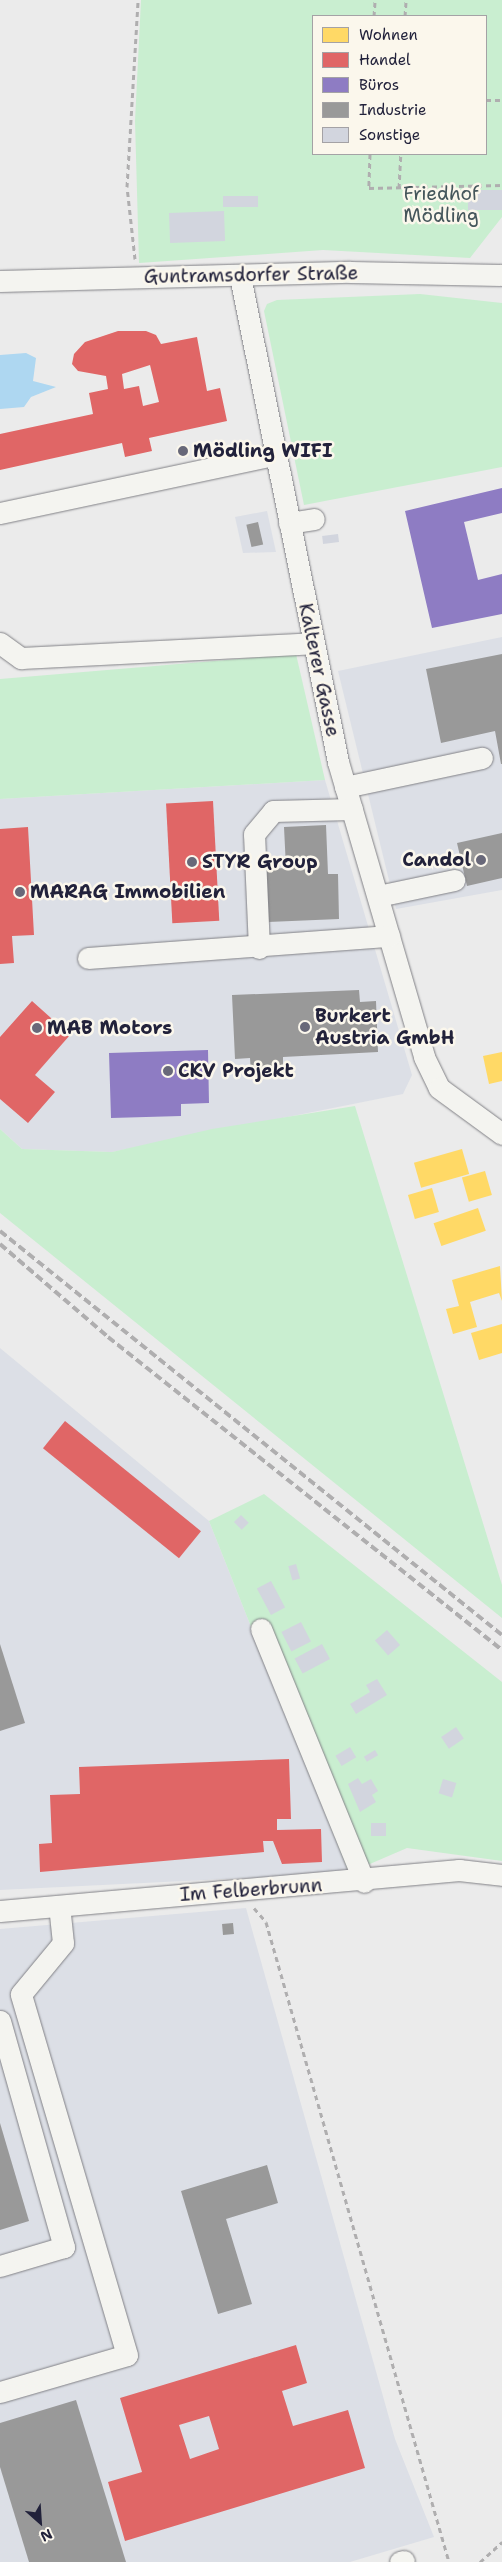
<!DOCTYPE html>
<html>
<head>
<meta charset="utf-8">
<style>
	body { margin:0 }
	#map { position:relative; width:502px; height:2562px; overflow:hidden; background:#ebebeb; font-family:"Shantell Sans",sans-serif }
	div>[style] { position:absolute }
	.built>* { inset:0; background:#dcdfe6 }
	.green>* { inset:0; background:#c9eed0 }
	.water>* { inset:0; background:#aed7f1 }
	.homes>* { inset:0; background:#ffd966; transform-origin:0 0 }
	.shops>* { inset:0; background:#e06666; transform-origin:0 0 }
	.offices>* { inset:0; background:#8e7cc3 }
	.industry>* { inset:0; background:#999; transform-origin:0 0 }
	.building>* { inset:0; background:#d2d5de; transform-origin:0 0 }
	.path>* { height:3px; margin-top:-1.5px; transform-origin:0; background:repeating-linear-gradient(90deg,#afaeaf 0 5px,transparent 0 9px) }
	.roads { filter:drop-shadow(0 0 1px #818186) drop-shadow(0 0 1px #818186) }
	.minor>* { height:21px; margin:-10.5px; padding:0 10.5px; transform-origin:10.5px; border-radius:10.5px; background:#f4f4f0 }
	.rail>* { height:4px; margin-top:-2px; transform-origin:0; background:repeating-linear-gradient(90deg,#afaeaf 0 8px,transparent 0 12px) }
	.dots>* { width:14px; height:14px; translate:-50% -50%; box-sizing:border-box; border:2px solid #fbf7ec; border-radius:50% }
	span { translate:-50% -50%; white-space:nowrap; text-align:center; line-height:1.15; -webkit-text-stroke:5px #fbf7ec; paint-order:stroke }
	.park-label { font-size:19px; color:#45565b }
	.street-label { font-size:19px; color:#22223b }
	.poi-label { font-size:19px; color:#22223b; font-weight:700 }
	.left { translate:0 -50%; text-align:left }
	.right { translate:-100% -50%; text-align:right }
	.legend { position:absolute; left:312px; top:15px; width:175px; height:140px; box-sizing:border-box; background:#fbf7ec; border:1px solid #a4a2a5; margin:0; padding:6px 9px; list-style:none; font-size:15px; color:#22223b }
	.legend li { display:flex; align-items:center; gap:10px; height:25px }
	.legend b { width:25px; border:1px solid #a4a2a5 }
	.north { position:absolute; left:15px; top:2497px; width:50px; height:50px; -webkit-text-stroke:4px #fbf7ec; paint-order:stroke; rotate:154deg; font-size:14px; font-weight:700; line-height:20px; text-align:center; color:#22223b }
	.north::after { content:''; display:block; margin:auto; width:18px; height:22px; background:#22223b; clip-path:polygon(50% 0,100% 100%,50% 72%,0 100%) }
</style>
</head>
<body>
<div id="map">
	<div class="built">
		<div style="clip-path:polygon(267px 511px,276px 552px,243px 553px,235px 517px)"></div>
		<div style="clip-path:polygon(502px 637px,502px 890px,396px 909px,338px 671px)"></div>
		<div style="clip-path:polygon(325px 780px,412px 1075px,403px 1094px,112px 1152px,22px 1149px,0 1129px,0 799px)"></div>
		<div style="clip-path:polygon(0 1348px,209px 1521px,349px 1873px,0 1890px)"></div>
		<div style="clip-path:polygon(246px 1908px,395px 2439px,434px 2537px,350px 2562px,0 2562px,0 1929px)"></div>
	</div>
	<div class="green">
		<div style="clip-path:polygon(evenodd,141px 0,502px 0,502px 217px,470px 258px,323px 250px,139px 263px,135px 121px,141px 0,313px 16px,486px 16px,486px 154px,313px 154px,313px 16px)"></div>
		<div style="clip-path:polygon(420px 294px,502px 303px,502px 467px,304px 505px,264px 311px,267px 304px,277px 300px)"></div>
		<div style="clip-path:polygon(296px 654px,325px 780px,0 799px,0 679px)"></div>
		<div style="clip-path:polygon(355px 1106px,502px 1585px,502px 1618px,0 1213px,0 1129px,22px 1149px,112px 1152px,212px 1129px)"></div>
		<div style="clip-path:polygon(264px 1494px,502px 1682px,502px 1861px,407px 1848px,349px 1873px,209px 1521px)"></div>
	</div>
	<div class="water">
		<div style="clip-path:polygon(26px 353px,36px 358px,33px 381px,56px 387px,31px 397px,24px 407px,0 409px,0 355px)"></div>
	</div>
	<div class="homes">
		<div style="clip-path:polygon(502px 1052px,502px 1081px,489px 1084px,483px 1056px)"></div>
		<div style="left:462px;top:1149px;width:26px;height:50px;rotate:74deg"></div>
		<div style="left:485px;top:1171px;width:25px;height:24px;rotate:74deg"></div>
		<div style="left:432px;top:1188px;width:25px;height:25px;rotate:74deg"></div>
		<div style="left:478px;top:1208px;width:24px;height:47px;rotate:71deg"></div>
		<div style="clip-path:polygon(500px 1266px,502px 1301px,499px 1293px,470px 1302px,477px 1327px,453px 1334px,446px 1309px,459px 1306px,452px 1280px)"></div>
		<div style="clip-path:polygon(502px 1324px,502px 1353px,479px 1360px,471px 1333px)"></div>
	</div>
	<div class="shops">
		<div style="clip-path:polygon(evenodd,118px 331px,146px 331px,156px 335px,161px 344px,197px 337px,207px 391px,220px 388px,227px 421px,149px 438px,152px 451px,125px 457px,122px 443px,0 470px,0 434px,93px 414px,89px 393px,108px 389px,106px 376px,78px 371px,72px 364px,74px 354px,85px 342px,118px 331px,150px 365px,159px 402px,143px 406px,139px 386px,124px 389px,122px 374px,150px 365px)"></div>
		<div style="left:213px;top:801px;width:120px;height:47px;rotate:87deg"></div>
		<div style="clip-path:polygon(28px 827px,34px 935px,12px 936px,14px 963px,0 964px,0 829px)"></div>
		<div style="clip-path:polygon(32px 1001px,70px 1035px,35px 1075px,55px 1092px,28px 1123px,0 1099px,0 1037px)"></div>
		<div style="left:65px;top:1421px;width:175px;height:35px;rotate:39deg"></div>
		<div style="clip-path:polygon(289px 1759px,291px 1819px,277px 1819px,277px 1830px,321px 1829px,322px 1862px,282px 1864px,273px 1841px,263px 1841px,264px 1852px,40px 1872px,39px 1844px,52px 1843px,50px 1795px,80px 1794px,79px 1767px)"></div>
		<div style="clip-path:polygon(evenodd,296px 2345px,307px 2383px,282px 2391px,293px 2426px,348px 2410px,365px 2468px,125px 2541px,108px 2482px,142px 2472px,120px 2398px,296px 2345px,209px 2416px,219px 2449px,190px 2459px,179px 2425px,209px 2416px)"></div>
	</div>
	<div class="offices">
		<div style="clip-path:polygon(502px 488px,502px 513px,464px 522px,478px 580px,502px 574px,502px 614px,432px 628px,405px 511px)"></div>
		<div style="clip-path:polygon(208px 1050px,209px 1103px,181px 1104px,181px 1116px,111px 1118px,109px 1053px)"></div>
	</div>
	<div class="industry">
		<div style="left:258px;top:522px;width:23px;height:12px;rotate:77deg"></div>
		<div style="clip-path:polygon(502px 654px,502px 764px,501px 764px,495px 731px,441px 743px,426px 669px)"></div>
		<div style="clip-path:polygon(326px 825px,328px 874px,338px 874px,339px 919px,268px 922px,266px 869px,286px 868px,284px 827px)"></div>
		<div style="clip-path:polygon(502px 833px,502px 878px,467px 886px,457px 843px)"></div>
		<div style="clip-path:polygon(359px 990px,360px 1002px,376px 1001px,378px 1052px,283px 1057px,283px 1072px,251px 1073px,250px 1058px,235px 1059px,232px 995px)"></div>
		<div style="clip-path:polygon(0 1644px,25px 1723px,0 1731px)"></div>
		<div style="left:233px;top:1923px;width:11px;height:11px;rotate:85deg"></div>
		<div style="clip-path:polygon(0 2123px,29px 2221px,0 2230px)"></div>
		<div style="clip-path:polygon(267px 2165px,278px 2203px,226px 2219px,252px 2304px,218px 2314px,181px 2191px)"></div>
		<div style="clip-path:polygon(76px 2400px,126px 2562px,29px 2562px,0 2467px,0 2423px)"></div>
	</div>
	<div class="building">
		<div style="left:502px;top:190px;width:20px;height:34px;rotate:90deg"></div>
		<div style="left:258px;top:196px;width:11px;height:35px;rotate:90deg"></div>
		<div style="left:224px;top:211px;width:30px;height:55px;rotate:88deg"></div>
		<div style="left:338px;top:534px;width:8px;height:16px;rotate:83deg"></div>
		<div style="left:241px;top:1515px;width:11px;height:10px;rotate:45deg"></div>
		<div style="left:296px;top:1564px;width:15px;height:8px;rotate:74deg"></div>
		<div style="left:271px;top:1581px;width:30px;height:16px;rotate:62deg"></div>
		<div style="left:301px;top:1622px;width:22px;height:22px;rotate:63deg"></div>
		<div style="left:387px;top:1630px;width:20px;height:16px;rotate:49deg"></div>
		<div style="left:322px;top:1644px;width:17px;height:31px;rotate:62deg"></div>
		<div style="clip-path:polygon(377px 1679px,387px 1695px,356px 1714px,350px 1704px,370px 1692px,366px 1685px)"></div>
		<div style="left:456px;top:1727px;width:14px;height:18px;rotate:56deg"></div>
		<div style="left:350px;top:1747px;width:12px;height:17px;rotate:59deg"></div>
		<div style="left:375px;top:1750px;width:6px;height:13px;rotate:59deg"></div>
		<div style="clip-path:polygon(358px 1778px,362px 1784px,371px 1779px,378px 1791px,372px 1795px,376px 1802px,360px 1812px,348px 1784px)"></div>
		<div style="left:443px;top:1779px;width:14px;height:15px;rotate:17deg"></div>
		<div style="left:386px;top:1823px;width:13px;height:15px;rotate:90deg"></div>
	</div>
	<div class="path">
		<div style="left:374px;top:16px;width:16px;rotate:-86deg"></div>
		<div style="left:405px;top:16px;width:16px;rotate:-86deg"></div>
		<div style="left:486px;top:100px;width:16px"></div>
		<div style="left:370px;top:154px;width:34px;rotate:92deg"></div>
		<div style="left:369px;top:188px;width:133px;rotate:-1.3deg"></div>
		<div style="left:399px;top:188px;width:34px;rotate:-87deg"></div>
		<div style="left:135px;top:259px;width:72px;rotate:-96.3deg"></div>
		<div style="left:127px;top:187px;width:187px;rotate:-86.6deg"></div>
		<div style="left:254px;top:1908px;width:18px;rotate:49deg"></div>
		<div style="left:266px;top:1922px;width:666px;rotate:74.04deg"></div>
		<div style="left:480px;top:2562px;width:30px;rotate:-42deg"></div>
	</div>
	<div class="roads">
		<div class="minor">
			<div style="left:240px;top:276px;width:496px;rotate:78.6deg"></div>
			<div style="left:338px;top:762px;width:307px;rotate:73.7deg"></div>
			<div style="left:424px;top:1057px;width:34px;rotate:64deg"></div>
			<div style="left:439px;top:1088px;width:78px;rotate:36.1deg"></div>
			<div style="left:0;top:281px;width:350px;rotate:-1.5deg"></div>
			<div style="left:350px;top:272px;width:152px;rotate:1.1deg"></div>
			<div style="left:0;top:513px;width:283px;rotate:-12deg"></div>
			<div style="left:289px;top:523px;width:25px;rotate:-9deg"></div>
			<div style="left:0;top:643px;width:26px;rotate:36deg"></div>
			<div style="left:21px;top:658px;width:292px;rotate:-2.9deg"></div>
			<div style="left:345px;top:787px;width:140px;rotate:-12deg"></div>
			<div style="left:378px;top:896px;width:78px;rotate:-11.9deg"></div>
			<div style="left:259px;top:948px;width:114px;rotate:-92.5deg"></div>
			<div style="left:254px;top:834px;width:30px;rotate:-50deg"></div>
			<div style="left:273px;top:811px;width:79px;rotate:-1.5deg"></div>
			<div style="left:88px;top:958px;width:302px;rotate:-4.2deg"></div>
			<div style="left:261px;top:1629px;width:273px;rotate:67.8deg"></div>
			<div style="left:0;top:1911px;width:461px;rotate:-5.1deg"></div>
			<div style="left:459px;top:1870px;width:43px;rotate:6.6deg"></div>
			<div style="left:0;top:2021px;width:235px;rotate:74.2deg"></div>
			<div style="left:64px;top:2247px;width:67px;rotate:163.5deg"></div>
			<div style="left:0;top:2392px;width:132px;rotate:-16.2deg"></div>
			<div style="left:127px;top:2355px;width:376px;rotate:-106.4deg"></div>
			<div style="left:21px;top:1994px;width:66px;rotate:-50.5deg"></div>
			<div style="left:63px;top:1943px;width:37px;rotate:-96deg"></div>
			<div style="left:400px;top:2562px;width:4px;rotate:-14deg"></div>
		</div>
	</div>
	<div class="rail">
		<div style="left:0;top:1231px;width:644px;rotate:38.83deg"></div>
		<div style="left:0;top:1244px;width:143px;rotate:40.7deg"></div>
		<div style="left:108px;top:1337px;width:503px;rotate:38.46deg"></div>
	</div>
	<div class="dots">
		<div style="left:183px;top:451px;background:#686879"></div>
		<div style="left:481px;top:860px;background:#686879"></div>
		<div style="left:192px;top:862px;background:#686879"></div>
		<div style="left:20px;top:892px;background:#686879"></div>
		<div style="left:305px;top:1027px;background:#686879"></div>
		<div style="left:37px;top:1028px;background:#686879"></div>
		<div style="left:168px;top:1071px;background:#686879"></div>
	</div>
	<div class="park-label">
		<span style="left:441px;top:205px">Friedhof<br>Mödling</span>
	</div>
	<div class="street-label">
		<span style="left:251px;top:275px;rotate:-1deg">Guntramsdorfer Straße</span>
		<span style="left:319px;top:670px;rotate:78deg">Kalterer Gasse</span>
		<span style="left:251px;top:1890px;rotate:-4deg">Im Felberbrunn</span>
	</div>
	<div class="poi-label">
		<span class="left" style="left:193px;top:451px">Mödling WIFI</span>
		<span class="right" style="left:471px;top:860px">Candol</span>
		<span class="left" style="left:202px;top:862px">STYR Group</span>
		<span class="left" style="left:30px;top:892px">MARAG Immobilien</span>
		<span class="left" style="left:315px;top:1027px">Burkert<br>Austria GmbH</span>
		<span class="left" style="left:47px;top:1028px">MAB Motors</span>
		<span class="left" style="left:178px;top:1071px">CKV Projekt</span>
	</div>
	<ul class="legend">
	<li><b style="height:14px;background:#ffd966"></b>Wohnen</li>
	<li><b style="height:14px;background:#e06666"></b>Handel</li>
	<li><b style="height:14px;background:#8e7cc3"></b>Büros</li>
	<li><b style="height:14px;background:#999"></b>Industrie</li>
	<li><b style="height:14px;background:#d2d5de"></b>Sonstige</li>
	</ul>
	<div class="north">N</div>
</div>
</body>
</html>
